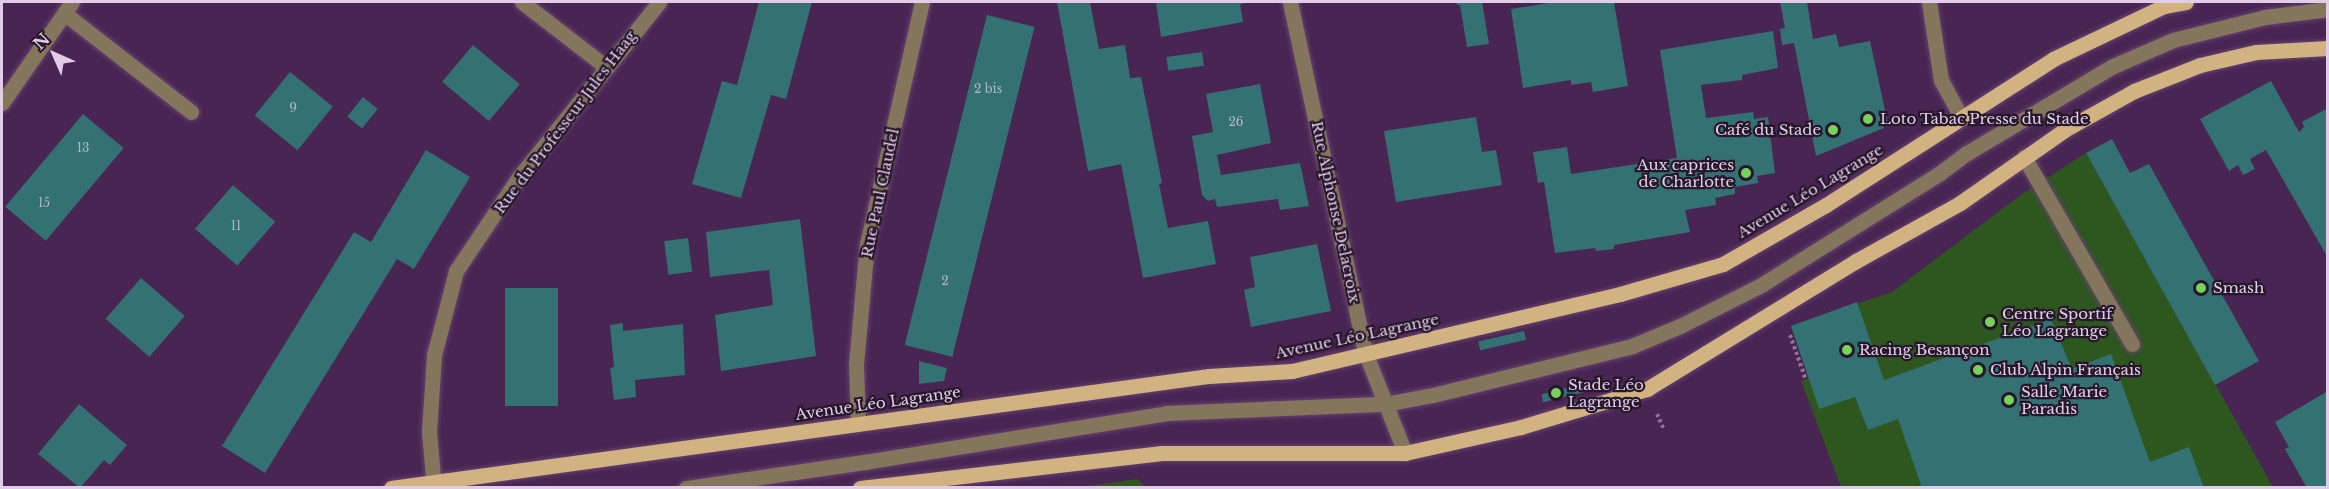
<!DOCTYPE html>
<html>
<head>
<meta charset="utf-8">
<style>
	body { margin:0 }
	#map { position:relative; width:2329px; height:489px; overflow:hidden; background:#492553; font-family:"Libre Baskerville",serif }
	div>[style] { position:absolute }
	.green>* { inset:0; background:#2d571f }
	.building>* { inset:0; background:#337173; transform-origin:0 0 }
	.path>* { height:4px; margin-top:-2px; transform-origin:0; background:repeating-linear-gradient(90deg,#8f7197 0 3px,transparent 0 6px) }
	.roads { filter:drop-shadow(0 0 2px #65436e) drop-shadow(0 0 2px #65436e) }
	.minor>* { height:15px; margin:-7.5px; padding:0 7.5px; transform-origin:7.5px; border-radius:7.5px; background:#84755d }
	.major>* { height:15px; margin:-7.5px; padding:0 7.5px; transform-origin:7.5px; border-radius:7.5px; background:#d1b280 }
	.dots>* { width:16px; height:16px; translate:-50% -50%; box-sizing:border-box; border:3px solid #27172b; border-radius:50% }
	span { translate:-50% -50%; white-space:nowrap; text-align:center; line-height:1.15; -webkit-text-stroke:4.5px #27172b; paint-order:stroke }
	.number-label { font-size:12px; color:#b6b6cb }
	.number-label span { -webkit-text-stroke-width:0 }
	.poi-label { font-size:15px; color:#e2cde8 }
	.left { translate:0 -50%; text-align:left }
	.right { translate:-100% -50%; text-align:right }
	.street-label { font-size:15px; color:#e2cde8 }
	.frame { position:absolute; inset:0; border:3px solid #e2cde8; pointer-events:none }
	.north { position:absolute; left:24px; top:24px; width:60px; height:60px; -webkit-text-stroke:4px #27172b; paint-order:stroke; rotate:315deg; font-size:16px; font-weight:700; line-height:24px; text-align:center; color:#e2cde8 }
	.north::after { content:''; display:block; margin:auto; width:21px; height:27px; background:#e2cde8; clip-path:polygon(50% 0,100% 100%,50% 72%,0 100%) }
</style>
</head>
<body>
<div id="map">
	<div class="green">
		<div style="clip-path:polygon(2086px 153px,2273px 487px,1841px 487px,1801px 381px,1809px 378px,1791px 326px,1892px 292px,2022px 194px)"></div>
		<div style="clip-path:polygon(1137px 479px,1146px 487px,1080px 487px)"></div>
	</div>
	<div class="building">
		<div style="clip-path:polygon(759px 2px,812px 2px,786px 99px,771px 95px,741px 198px,692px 184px,722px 81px,737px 85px)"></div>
		<div style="clip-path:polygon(1057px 2px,1090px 2px,1099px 49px,1125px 45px,1130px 78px,1141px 77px,1162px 183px,1159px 184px,1168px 228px,1208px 221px,1216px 264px,1143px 278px,1121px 164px,1088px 171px)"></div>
		<div style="clip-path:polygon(1156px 2px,1246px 2px,1246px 3px,1240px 4px,1243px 22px,1161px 37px)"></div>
		<div style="clip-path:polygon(1456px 2px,1482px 2px,1489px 44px,1467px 47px,1460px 5px,1457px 5px)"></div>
		<div style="clip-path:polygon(1555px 2px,1614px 2px,1628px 86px,1593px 92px,1591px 82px,1571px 85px,1571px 80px,1523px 88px,1511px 9px)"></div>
		<div style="clip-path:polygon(1780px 2px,1807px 2px,1813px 39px,1836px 34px,1839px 47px,1870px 41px,1888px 124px,1883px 124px,1884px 128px,1816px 156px,1794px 43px,1782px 45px,1780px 29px,1785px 28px)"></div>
		<div style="left:987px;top:15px;width:49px;height:340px;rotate:14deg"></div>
		<div style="clip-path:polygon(1773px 31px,1778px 68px,1742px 75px,1742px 80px,1701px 85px,1706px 118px,1753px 112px,1754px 119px,1768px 117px,1775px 173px,1757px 176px,1758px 183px,1735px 187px,1735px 194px,1715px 198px,1716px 205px,1685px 210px,1690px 232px,1614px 245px,1614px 249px,1596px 251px,1595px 248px,1555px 253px,1544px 182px,1538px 183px,1533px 152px,1567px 147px,1571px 174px,1677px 158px,1660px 50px)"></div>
		<div style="left:473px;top:45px;width:61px;height:48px;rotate:40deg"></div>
		<div style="left:1202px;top:52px;width:14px;height:36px;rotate:82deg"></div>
		<div style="left:290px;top:72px;width:55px;height:56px;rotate:39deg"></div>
		<div style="clip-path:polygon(2271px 81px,2299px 132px,2304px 127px,2302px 122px,2328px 108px,2328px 258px,2266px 150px,2250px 159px,2255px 169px,2243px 175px,2238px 165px,2229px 171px,2200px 119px)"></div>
		<div style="clip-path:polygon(1260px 84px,1271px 143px,1217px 155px,1221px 175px,1300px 163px,1309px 206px,1280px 210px,1278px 199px,1217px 207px,1215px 199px,1208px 201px,1202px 195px,1192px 136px,1213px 132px,1206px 94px)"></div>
		<div style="left:363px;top:97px;width:19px;height:25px;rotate:39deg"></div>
		<div style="left:83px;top:114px;width:53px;height:121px;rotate:40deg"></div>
		<div style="clip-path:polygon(1476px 117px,1482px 152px,1496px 150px,1502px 185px,1396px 202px,1384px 131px)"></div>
		<div style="clip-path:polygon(2112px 139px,2130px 173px,2149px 164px,2259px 361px,2215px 385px,2086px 153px)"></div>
		<div style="clip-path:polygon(426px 150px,470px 177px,414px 269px,397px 259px,265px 473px,222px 446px,354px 232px,371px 242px)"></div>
		<div style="left:233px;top:185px;width:56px;height:58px;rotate:41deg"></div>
		<div style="clip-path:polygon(800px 219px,816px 356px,721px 371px,715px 315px,773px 305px,769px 270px,710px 277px,706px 232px)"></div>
		<div style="left:688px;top:238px;width:34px;height:24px;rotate:83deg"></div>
		<div style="clip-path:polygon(1317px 244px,1331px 311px,1251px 327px,1244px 290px,1255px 287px,1250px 257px)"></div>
		<div style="left:141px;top:278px;width:58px;height:54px;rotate:41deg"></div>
		<div style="left:558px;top:288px;width:118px;height:53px;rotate:90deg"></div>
		<div style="clip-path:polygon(1857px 302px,1884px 380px,2051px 319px,2072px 369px,2111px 354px,2150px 462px,2189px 447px,2204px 488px,1922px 488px,1898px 419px,1868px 430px,1855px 397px,1819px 409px,1791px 326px)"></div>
		<div style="clip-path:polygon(623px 323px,623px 331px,683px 324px,685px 375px,635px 380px,636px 397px,614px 400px,610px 368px,614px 367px,610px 325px)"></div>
		<div style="left:1524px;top:331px;width:9px;height:47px;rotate:77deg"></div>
		<div style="clip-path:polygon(919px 361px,947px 368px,944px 381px,919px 384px)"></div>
		<div style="left:1587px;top:383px;width:8px;height:47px;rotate:76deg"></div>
		<div style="clip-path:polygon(2328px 391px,2328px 488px,2307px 488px,2285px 449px,2289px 447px,2275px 422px)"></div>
		<div style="clip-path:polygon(79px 404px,127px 445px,110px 465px,104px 460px,80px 488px,38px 454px)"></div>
	</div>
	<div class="path">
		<div style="left:1790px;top:335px;width:48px;rotate:70.4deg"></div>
		<div style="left:1657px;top:414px;width:17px;rotate:66deg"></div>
	</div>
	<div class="roads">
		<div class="minor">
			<div style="left:522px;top:2px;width:106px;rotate:37.7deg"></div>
			<div style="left:1290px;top:2px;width:358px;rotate:77.9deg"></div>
			<div style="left:1365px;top:352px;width:109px;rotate:68.4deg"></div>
			<div style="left:1929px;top:2px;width:79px;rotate:81.3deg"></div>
			<div style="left:1941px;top:80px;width:42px;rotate:61.6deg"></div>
			<div style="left:64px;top:13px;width:161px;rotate:37.9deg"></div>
			<div style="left:2px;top:103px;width:123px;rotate:-55.3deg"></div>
			<div style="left:2024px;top:157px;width:216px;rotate:60deg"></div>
			<div style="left:858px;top:424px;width:60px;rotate:-91.9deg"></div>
			<div style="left:856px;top:364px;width:121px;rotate:-84.8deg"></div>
			<div style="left:867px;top:244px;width:248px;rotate:-77.2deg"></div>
			<div style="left:434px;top:488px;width:56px;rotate:-95.1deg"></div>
			<div style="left:429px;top:432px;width:77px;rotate:-86.3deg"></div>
			<div style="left:434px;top:355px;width:87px;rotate:-75.3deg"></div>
			<div style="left:456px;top:271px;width:113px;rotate:-56.2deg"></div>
			<div style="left:519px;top:177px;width:224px;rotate:-51.3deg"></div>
			<div style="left:686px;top:488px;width:181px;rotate:-8.3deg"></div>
			<div style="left:865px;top:462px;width:305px;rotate:-9.2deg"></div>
			<div style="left:1166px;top:413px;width:219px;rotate:-2.4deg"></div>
			<div style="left:1385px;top:404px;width:49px;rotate:-10.6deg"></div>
			<div style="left:1433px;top:395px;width:205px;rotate:-13.8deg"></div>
			<div style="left:1632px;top:346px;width:52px;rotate:-22.6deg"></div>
			<div style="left:1680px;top:326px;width:91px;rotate:-26.8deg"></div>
			<div style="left:1761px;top:285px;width:211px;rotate:-32deg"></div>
			<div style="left:1940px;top:173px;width:34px;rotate:-37deg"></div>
			<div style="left:1967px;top:153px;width:168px;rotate:-30.8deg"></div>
			<div style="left:2111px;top:67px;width:68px;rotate:-23.5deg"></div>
			<div style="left:2173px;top:40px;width:95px;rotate:-14deg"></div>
			<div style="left:2265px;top:17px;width:64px;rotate:-7.2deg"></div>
		</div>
		<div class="major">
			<div style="left:391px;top:488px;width:826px;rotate:-7.8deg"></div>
			<div style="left:1209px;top:376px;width:83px;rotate:-3.4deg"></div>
			<div style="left:1292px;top:371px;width:337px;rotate:-13.2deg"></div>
			<div style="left:1620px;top:294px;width:107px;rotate:-16.2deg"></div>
			<div style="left:1723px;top:264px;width:119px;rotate:-29.8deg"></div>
			<div style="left:1826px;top:205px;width:270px;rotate:-32.7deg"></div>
			<div style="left:2053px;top:59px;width:123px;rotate:-25.5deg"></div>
			<div style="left:2164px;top:6px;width:22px;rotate:-10deg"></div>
			<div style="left:860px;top:488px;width:304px;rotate:-6.6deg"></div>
			<div style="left:1162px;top:453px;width:243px"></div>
			<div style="left:1405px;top:453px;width:119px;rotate:-12.6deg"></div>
			<div style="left:1521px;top:427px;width:132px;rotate:-16.8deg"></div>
			<div style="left:1647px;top:389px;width:245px;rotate:-31.5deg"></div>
			<div style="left:1856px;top:261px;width:119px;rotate:-29.1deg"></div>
			<div style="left:1960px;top:203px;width:129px;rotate:-34.9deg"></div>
			<div style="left:2066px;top:129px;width:78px;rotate:-29.2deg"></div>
			<div style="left:2134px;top:91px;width:71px;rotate:-21.5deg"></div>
			<div style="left:2200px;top:65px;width:57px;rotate:-13.1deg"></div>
			<div style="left:2256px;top:52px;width:72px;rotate:-3.2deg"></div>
		</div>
	</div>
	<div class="dots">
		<div style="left:1868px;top:119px;background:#77d25a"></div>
		<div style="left:1833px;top:130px;background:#77d25a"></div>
		<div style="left:1746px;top:173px;background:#77d25a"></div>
		<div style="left:2201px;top:288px;background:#77d25a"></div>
		<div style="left:1990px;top:322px;background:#77d25a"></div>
		<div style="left:1847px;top:350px;background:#77d25a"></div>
		<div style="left:1978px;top:370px;background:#77d25a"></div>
		<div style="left:1556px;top:393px;background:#77d25a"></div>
		<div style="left:2009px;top:400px;background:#77d25a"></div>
	</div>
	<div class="number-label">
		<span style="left:988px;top:89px">2 bis</span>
		<span style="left:293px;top:108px">9</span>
		<span style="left:1236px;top:122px">26</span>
		<span style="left:83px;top:148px">13</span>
		<span style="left:44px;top:203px">15</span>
		<span style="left:236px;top:226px">11</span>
		<span style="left:945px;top:281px">2</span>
	</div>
	<div class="poi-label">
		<span class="left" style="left:1880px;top:119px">Loto Tabac Presse du Stade</span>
		<span class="right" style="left:1821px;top:130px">Café du Stade</span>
		<span class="right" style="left:1734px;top:173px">Aux caprices<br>de Charlotte</span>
		<span class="left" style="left:2213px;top:288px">Smash</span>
		<span class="left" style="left:2002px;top:322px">Centre Sportif<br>Léo Lagrange</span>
		<span class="left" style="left:1859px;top:350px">Racing Besançon</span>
		<span class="left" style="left:1990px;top:370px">Club Alpin Français</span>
		<span class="left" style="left:1568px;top:393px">Stade Léo<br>Lagrange</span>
		<span class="left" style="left:2021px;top:400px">Salle Marie<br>Paradis</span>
	</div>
	<div class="street-label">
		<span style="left:565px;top:122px;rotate:-53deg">Rue du Professeur Jules Haag</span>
		<span style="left:1810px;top:191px;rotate:-31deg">Avenue Léo Lagrange</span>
		<span style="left:880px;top:193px;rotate:-78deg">Rue Paul Claudel</span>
		<span style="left:1336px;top:212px;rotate:78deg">Rue Alphonse Delacroix</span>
		<span style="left:1357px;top:336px;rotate:-12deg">Avenue Léo Lagrange</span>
		<span style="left:878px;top:403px;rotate:-8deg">Avenue Léo Lagrange</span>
	</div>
	<div class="frame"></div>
	<div class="north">N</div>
</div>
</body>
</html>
